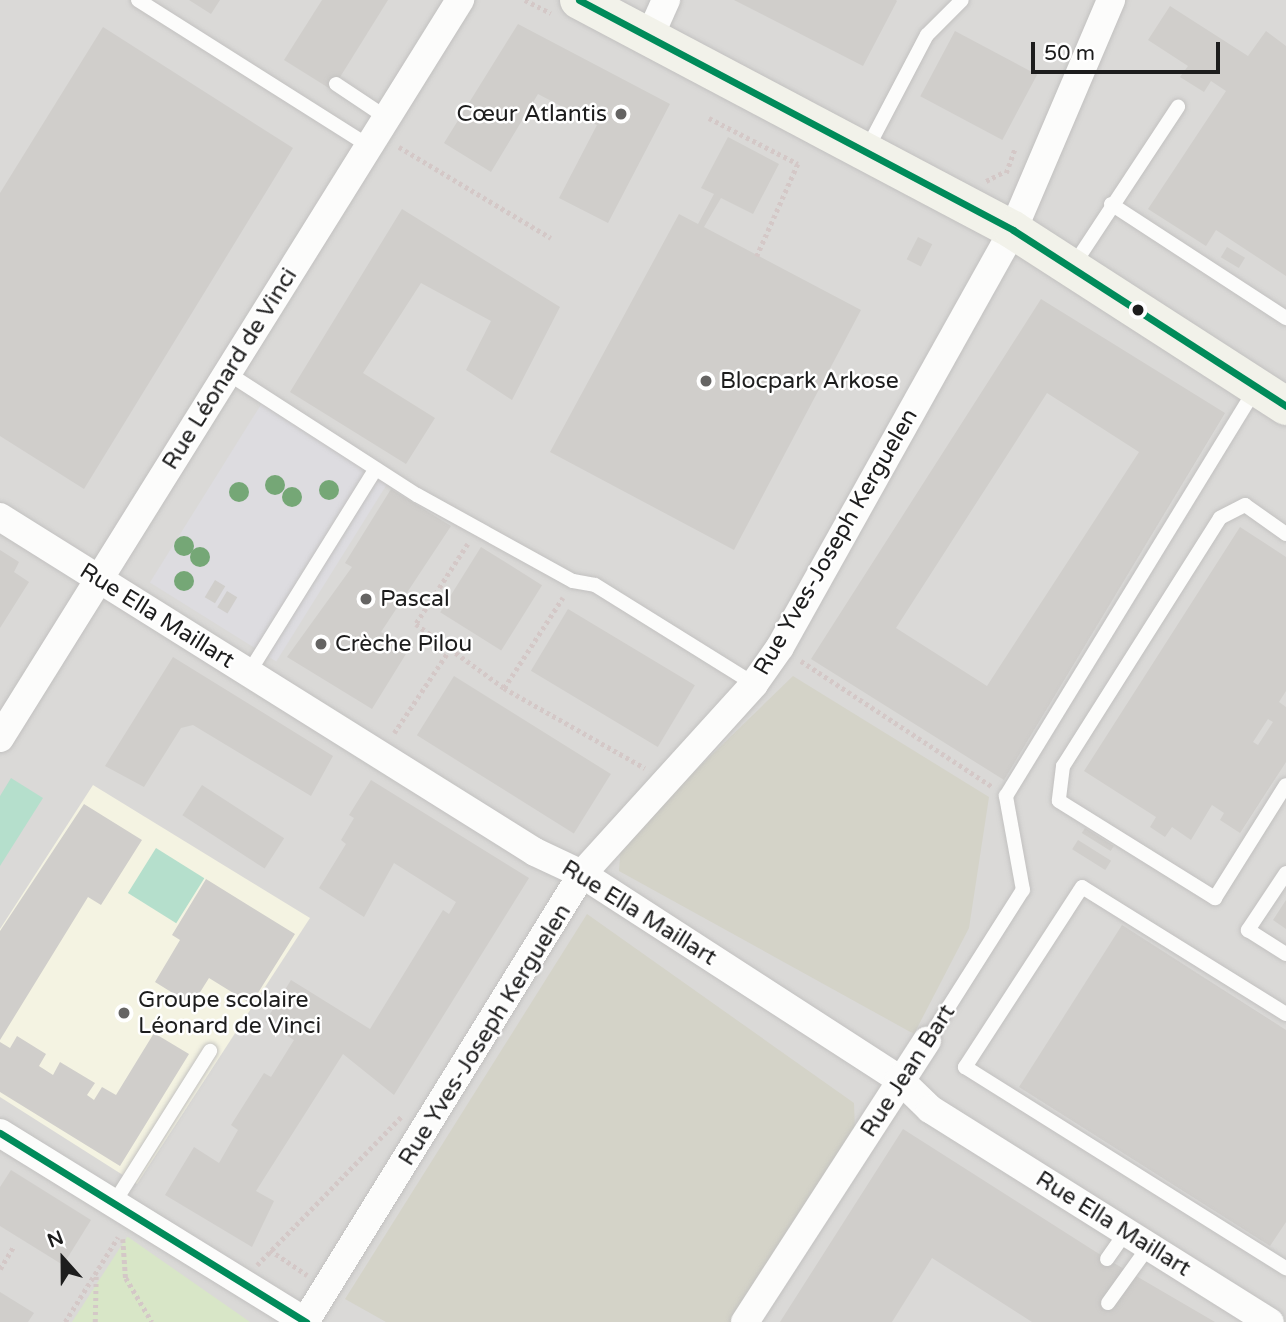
<!DOCTYPE html>
<html>
<head>
<meta charset="utf-8">
<style>
	body { margin:0 }
	#map { position:relative; width:1286px; height:1322px; overflow:hidden; background:#ebe9e6; font-family:"Varela Round",sans-serif }
	div>[style] { position:absolute }
	.residential>* { inset:0; background:#dad9d7; transform-origin:0 0 }
	.education>* { inset:0; background:#f4f3e2 }
	.construction>* { inset:0; background:#d4d3c8 }
	.grass>* { inset:0; background:#d8e6c7 }
	.pitch>* { inset:0; background:#b5dfcc; transform-origin:0 0 }
	.plaza>* { inset:0; background:#dddce0; transform-origin:0 0 }
	.building>* { inset:0; background:#d0cecb; transform-origin:0 0 }
	.path>* { height:4.5px; margin-top:-2.25px; transform-origin:0; background:repeating-linear-gradient(90deg,#d4c8c7 0 3.5px,transparent 0 7px) }
	.roads { filter:drop-shadow(0 0 2px #c2c1c0) drop-shadow(0 0 2px #c2c1c0) }
	.lane>* { height:14px; margin:-7px; padding:0 7px; transform-origin:7px; border-radius:7px; background:#fcfcfb }
	.street>* { height:28px; margin:-14px; padding:0 14px; transform-origin:14px; border-radius:14px; background:#fcfcfb }
	.secondary>* { height:38px; margin:-19px; padding:0 19px; transform-origin:19px; border-radius:19px; background:#f2f2ea }
	.bus-1>* { height:7px; margin:-3.5px; padding:0 3.5px; transform-origin:3.5px; border-radius:3.5px; background:#008b5a }
	.trees>* { width:20px; height:20px; margin:-10px; border-radius:50%; background:#75a776 }
	.dots>* { width:19px; height:19px; translate:-50% -50%; box-sizing:border-box; border:4px solid #fff; border-radius:50% }
	span { translate:-50% -50%; white-space:nowrap; text-align:center; line-height:1.15; -webkit-text-stroke:5px #fff; paint-order:stroke }
	.poi-label { font-size:23px; color:#1d1d1d }
	.right { translate:-100% -50%; text-align:right }
	.left { translate:0 -50%; text-align:left }
	.street-label { font-size:23px; color:#1d1d1d }
	.north { position:absolute; left:28px; top:1224px; width:70px; height:70px; -webkit-text-stroke:5px #fff; paint-order:stroke; rotate:339deg; font-size:19px; font-weight:700; line-height:28px; text-align:center; color:#1d1d1d }
	.north::after { content:''; display:block; margin:auto; width:24px; height:32px; background:#1d1d1d; clip-path:polygon(50% 0,100% 100%,50% 72%,0 100%) }
	.scale { position:absolute; left:1031px; top:42px; width:189px; height:32px; box-sizing:border-box; border:4px solid #1d1d1d; border-top:0; padding-left:9px; font-size:21px; line-height:24px; white-space:nowrap; color:#1d1d1d; -webkit-text-stroke:5px #fff; paint-order:stroke }
</style>
</head>
<body>
<div id="map">
	<div class="residential">
		<div style="left:0;top:0;width:1286px;height:1322px"></div>
	</div>
	<div class="education">
		<div style="clip-path:polygon(93px 785px,310px 918px,137px 1184px,0 1097px,0 929px)"></div>
	</div>
	<div class="construction">
		<div style="clip-path:polygon(793px 676px,989px 797px,969px 928px,914px 1034px,619px 871px,621px 843px)"></div>
		<div style="clip-path:polygon(587px 914px,854px 1103px,855px 1132px,735px 1322px,386px 1322px,345px 1299px)"></div>
	</div>
	<div class="grass">
		<div style="clip-path:polygon(127px 1237px,128px 1237px,250px 1322px,72px 1322px)"></div>
	</div>
	<div class="pitch">
		<div style="clip-path:polygon(11px 778px,43px 798px,0 866px,0 796px)"></div>
		<div style="left:156px;top:848px;width:57px;height:53px;rotate:32deg"></div>
	</div>
	<div class="plaza">
		<div style="left:267px;top:395px;width:149px;height:221px;rotate:32deg"></div>
	</div>
	<div class="building">
		<div style="clip-path:polygon(189px 0,220px 0,211px 14px)"></div>
		<div style="clip-path:polygon(322px 0,388px 0,332px 90px,284px 60px)"></div>
		<div style="clip-path:polygon(734px 0,896px 0,897px 1px,863px 66px)"></div>
		<div style="clip-path:polygon(1170px 6px,1248px 56px,1266px 31px,1286px 46px,1286px 276px,1216px 230px,1206px 246px,1148px 209px,1226px 91px,1211px 81px,1204px 92px,1180px 77px,1188px 66px,1148px 40px)"></div>
		<div style="clip-path:polygon(518px 24px,670px 104px,608px 223px,559px 198px,597px 125px,538px 94px,491px 172px,444px 143px)"></div>
		<div style="clip-path:polygon(103px 27px,293px 148px,84px 489px,0 436px,0 193px)"></div>
		<div style="left:955px;top:31px;width:93px;height:74px;rotate:28deg"></div>
		<div style="clip-path:polygon(728px 137px,779px 164px,753px 214px,721px 198px,704px 227px,861px 310px,734px 550px,550px 452px,679px 214px,698px 224px,714px 194px,701px 188px)"></div>
		<div style="clip-path:polygon(402px 209px,560px 307px,512px 400px,466px 370px,491px 321px,421px 283px,363px 373px,435px 418px,406px 464px,290px 392px)"></div>
		<div style="left:918px;top:237px;width:16px;height:25px;rotate:27deg"></div>
		<div style="left:1227px;top:247px;width:21px;height:12px;rotate:31deg"></div>
		<div style="clip-path:polygon(evenodd,1041px 299px,1225px 413px,1004px 780px,811px 659px,1041px 299px,1047px 393px,1139px 452px,987px 686px,896px 628px,1047px 393px)"></div>
		<div style="clip-path:polygon(391px 489px,451px 526px,381px 632px,409px 649px,372px 709px,287px 657px,352px 567px,345px 563px)"></div>
		<div style="clip-path:polygon(evenodd,1240px 527px,1286px 557px,1286px 691px,1279px 702px,1286px 707px,1286px 762px,1240px 833px,1220px 820px,1224px 813px,1212px 805px,1191px 840px,1172px 827px,1165px 837px,1150px 827px,1156px 817px,1084px 771px,1240px 527px,1268px 719px,1273px 722px,1258px 745px,1253px 742px,1268px 719px)"></div>
		<div style="left:481px;top:547px;width:72px;height:77px;rotate:32deg"></div>
		<div style="clip-path:polygon(0 550px,19px 562px,14px 572px,29px 582px,0 628px)"></div>
		<div style="left:215px;top:580px;width:12px;height:20px;rotate:31deg"></div>
		<div style="left:227px;top:591px;width:12px;height:19px;rotate:31deg"></div>
		<div style="left:568px;top:609px;width:148px;height:72px;rotate:31deg"></div>
		<div style="clip-path:polygon(173px 657px,333px 756px,311px 796px,193px 725px,181px 728px,144px 787px,105px 766px)"></div>
		<div style="left:454px;top:676px;width:185px;height:70px;rotate:32deg"></div>
		<div style="clip-path:polygon(371px 780px,529px 878px,394px 1095px,343px 1054px,256px 1191px,274px 1201px,252px 1247px,165px 1195px,194px 1147px,219px 1163px,238px 1130px,231px 1125px,264px 1073px,271px 1077px,294px 1040px,265px 1022px,291px 980px,370px 1029px,443px 910px,449px 914px,456px 902px,394px 863px,364px 917px,319px 888px,346px 844px,341px 840px,354px 818px,349px 815px)"></div>
		<div style="left:202px;top:785px;width:98px;height:36px;rotate:33deg"></div>
		<div style="clip-path:polygon(84px 804px,142px 840px,101px 905px,88px 897px,0 1040px,0 931px)"></div>
		<div style="left:1085px;top:828px;width:34px;height:6px;rotate:32deg"></div>
		<div style="left:1078px;top:840px;width:39px;height:11px;rotate:32deg"></div>
		<div style="clip-path:polygon(206px 879px,295px 934px,251px 1004px,209px 978px,192px 1005px,155px 982px,180px 940px,172px 935px)"></div>
		<div style="clip-path:polygon(1286px 900px,1286px 929px,1273px 920px)"></div>
		<div style="clip-path:polygon(1122px 925px,1286px 1030px,1286px 1222px,1270px 1246px,1019px 1087px)"></div>
		<div style="clip-path:polygon(154px 1033px,189px 1054px,120px 1166px,0 1092px,0 1042px,10px 1048px,17px 1036px,46px 1054px,39px 1066px,53px 1075px,60px 1062px,95px 1083px,87px 1095px,94px 1100px,102px 1087px,116px 1095px)"></div>
		<div style="clip-path:polygon(903px 1129px,1107px 1259px,1215px 1322px,1032px 1322px,932px 1258px,892px 1322px,780px 1322px)"></div>
		<div style="clip-path:polygon(11px 1170px,91px 1220px,63px 1265px,0 1226px,0 1187px)"></div>
		<div style="clip-path:polygon(0 1292px,34px 1313px,28px 1322px,0 1322px)"></div>
	</div>
	<div class="path">
		<div style="left:525px;top:0;width:29px;rotate:27deg"></div>
		<div style="left:709px;top:118px;width:100px;rotate:27.3deg"></div>
		<div style="left:798px;top:164px;width:101px;rotate:114deg"></div>
		<div style="left:399px;top:147px;width:177px;rotate:30.9deg"></div>
		<div style="left:1006px;top:173px;width:27px;rotate:-70deg"></div>
		<div style="left:986px;top:181px;width:20px;rotate:-27deg"></div>
		<div style="left:468px;top:544px;width:95px;rotate:123deg"></div>
		<div style="left:416px;top:624px;width:109px;rotate:36deg"></div>
		<div style="left:504px;top:688px;width:162px;rotate:29.6deg"></div>
		<div style="left:801px;top:661px;width:230px;rotate:33.3deg"></div>
		<div style="left:504px;top:688px;width:108px;rotate:-57deg"></div>
		<div style="left:394px;top:733px;width:101px;rotate:-56.3deg"></div>
		<div style="left:123px;top:1239px;width:39px;rotate:86deg"></div>
		<div style="left:126px;top:1278px;width:51px;rotate:59.4deg"></div>
		<div style="left:270px;top:1250px;width:45px;rotate:34deg"></div>
		<div style="left:257px;top:1265px;width:208px;rotate:-45.8deg"></div>
		<div style="left:0;top:1269px;width:27px;rotate:-59deg"></div>
		<div style="left:65px;top:1322px;width:100px;rotate:-58.1deg"></div>
		<div style="left:95px;top:1322px;width:48px;rotate:-88.8deg"></div>
	</div>
	<div class="roads">
		<div class="lane">
			<div style="left:138px;top:0;width:273px;rotate:32.3deg"></div>
			<div style="left:336px;top:84px;width:61px;rotate:33.7deg"></div>
			<div style="left:866px;top:151px;width:131px;rotate:-62.3deg"></div>
			<div style="left:927px;top:35px;width:49px;rotate:-45deg"></div>
			<div style="left:1111px;top:204px;width:209px;rotate:33.1deg"></div>
			<div style="left:1073px;top:266px;width:191px;rotate:-56.6deg"></div>
			<div style="left:229px;top:374px;width:224px;rotate:32.8deg"></div>
			<div style="left:417px;top:495px;width:178px;rotate:28.9deg"></div>
			<div style="left:573px;top:581px;width:22px;rotate:10deg"></div>
			<div style="left:595px;top:585px;width:187px;rotate:31.9deg"></div>
			<div style="left:1286px;top:534px;width:50px;rotate:-144.7deg"></div>
			<div style="left:1245px;top:505px;width:28px;rotate:153deg"></div>
			<div style="left:1220px;top:518px;width:294px;rotate:122.3deg"></div>
			<div style="left:1063px;top:766px;width:35px;rotate:97deg"></div>
			<div style="left:1059px;top:801px;width:184px;rotate:31.9deg"></div>
			<div style="left:1215px;top:898px;width:133px;rotate:-57.9deg"></div>
			<div style="left:248px;top:674px;width:240px;rotate:-58.1deg"></div>
			<div style="left:1286px;top:873px;width:69px;rotate:123.7deg"></div>
			<div style="left:1248px;top:930px;width:45px;rotate:32.3deg"></div>
			<div style="left:1286px;top:1014px;width:240px;rotate:-148.1deg"></div>
			<div style="left:1082px;top:887px;width:215px;rotate:123deg"></div>
			<div style="left:965px;top:1067px;width:379px;rotate:32.1deg"></div>
			<div style="left:927px;top:1041px;width:179px;rotate:-57.6deg"></div>
			<div style="left:1023px;top:890px;width:96px;rotate:-100.3deg"></div>
			<div style="left:1006px;top:796px;width:476px;rotate:-58.5deg"></div>
			<div style="left:114px;top:1203px;width:180px;rotate:-57.7deg"></div>
			<div style="left:1107px;top:1259px;width:33px;rotate:-55deg"></div>
			<div style="left:1108px;top:1303px;width:70px;rotate:-54.3deg"></div>
		</div>
		<div class="street">
			<div style="left:649px;top:38px;width:42px;rotate:-65.9deg"></div>
			<div style="left:0;top:517px;width:631px;rotate:32.05deg"></div>
			<div style="left:535px;top:852px;width:52px;rotate:25.1deg"></div>
			<div style="left:582px;top:874px;width:378px;rotate:32.9deg"></div>
			<div style="left:899px;top:1079px;width:43px;rotate:44.1deg"></div>
			<div style="left:930px;top:1109px;width:401px;rotate:32.1deg"></div>
			<div style="left:0;top:738px;width:870px;rotate:-58.06deg"></div>
			<div style="left:0;top:1133px;width:360px;rotate:31.7deg"></div>
			<div style="left:305px;top:1322px;width:527px;rotate:-58.27deg"></div>
			<div style="left:582px;top:874px;width:256px;rotate:-47.8deg"></div>
			<div style="left:754px;top:684px;width:45px;rotate:-54.9deg"></div>
			<div style="left:780px;top:647px;width:478px;rotate:-60.8deg"></div>
			<div style="left:1013px;top:230px;width:250px;rotate:-66.9deg"></div>
			<div style="left:745px;top:1322px;width:335px;rotate:-57.1deg"></div>
		</div>
		<div class="secondary">
			<div style="left:579px;top:0;width:491px;rotate:27.9deg"></div>
			<div style="left:1013px;top:230px;width:325px;rotate:32.8deg"></div>
		</div>
	</div>
	<div class="bus-1">
		<div style="left:579px;top:0;width:491px;rotate:27.9deg"></div>
		<div style="left:1013px;top:230px;width:325px;rotate:32.8deg"></div>
		<div style="left:0;top:1133px;width:360px;rotate:31.7deg"></div>
	</div>
	<div class="trees">
		<div style="left:275px;top:485px"></div>
		<div style="left:329px;top:490px"></div>
		<div style="left:239px;top:492px"></div>
		<div style="left:292px;top:497px"></div>
		<div style="left:184px;top:546px"></div>
		<div style="left:200px;top:557px"></div>
		<div style="left:184px;top:581px"></div>
	</div>
	<div class="dots">
		<div style="left:621px;top:114px;background:#656463"></div>
		<div style="left:1138px;top:310px;background:#1d1d1d"></div>
		<div style="left:706px;top:381px;background:#656463"></div>
		<div style="left:366px;top:599px;background:#656463"></div>
		<div style="left:321px;top:644px;background:#656463"></div>
		<div style="left:124px;top:1013px;background:#656463"></div>
	</div>
	<div class="poi-label">
		<span class="right" style="left:607px;top:114px">Cœur Atlantis</span>
		<span class="left" style="left:720px;top:381px">Blocpark Arkose</span>
		<span class="left" style="left:380px;top:599px">Pascal</span>
		<span class="left" style="left:335px;top:644px">Crèche Pilou</span>
		<span class="left" style="left:138px;top:1013px">Groupe scolaire<br>Léonard de Vinci</span>
	</div>
	<div class="street-label">
		<span style="left:230px;top:369px;rotate:-58deg">Rue Léonard de Vinci</span>
		<span style="left:836px;top:542px;rotate:-60deg">Rue Yves-Joseph Kerguelen</span>
		<span style="left:157px;top:616px;rotate:32deg">Rue Ella Maillart</span>
		<span style="left:639px;top:913px;rotate:32deg">Rue Ella Maillart</span>
		<span style="left:485px;top:1035px;rotate:-58deg">Rue Yves-Joseph Kerguelen</span>
		<span style="left:908px;top:1071px;rotate:-57deg">Rue Jean Bart</span>
		<span style="left:1113px;top:1224px;rotate:32deg">Rue Ella Maillart</span>
	</div>
	<div class="north">N</div>
	<div class="scale">50 m</div>
</div>
</body>
</html>
